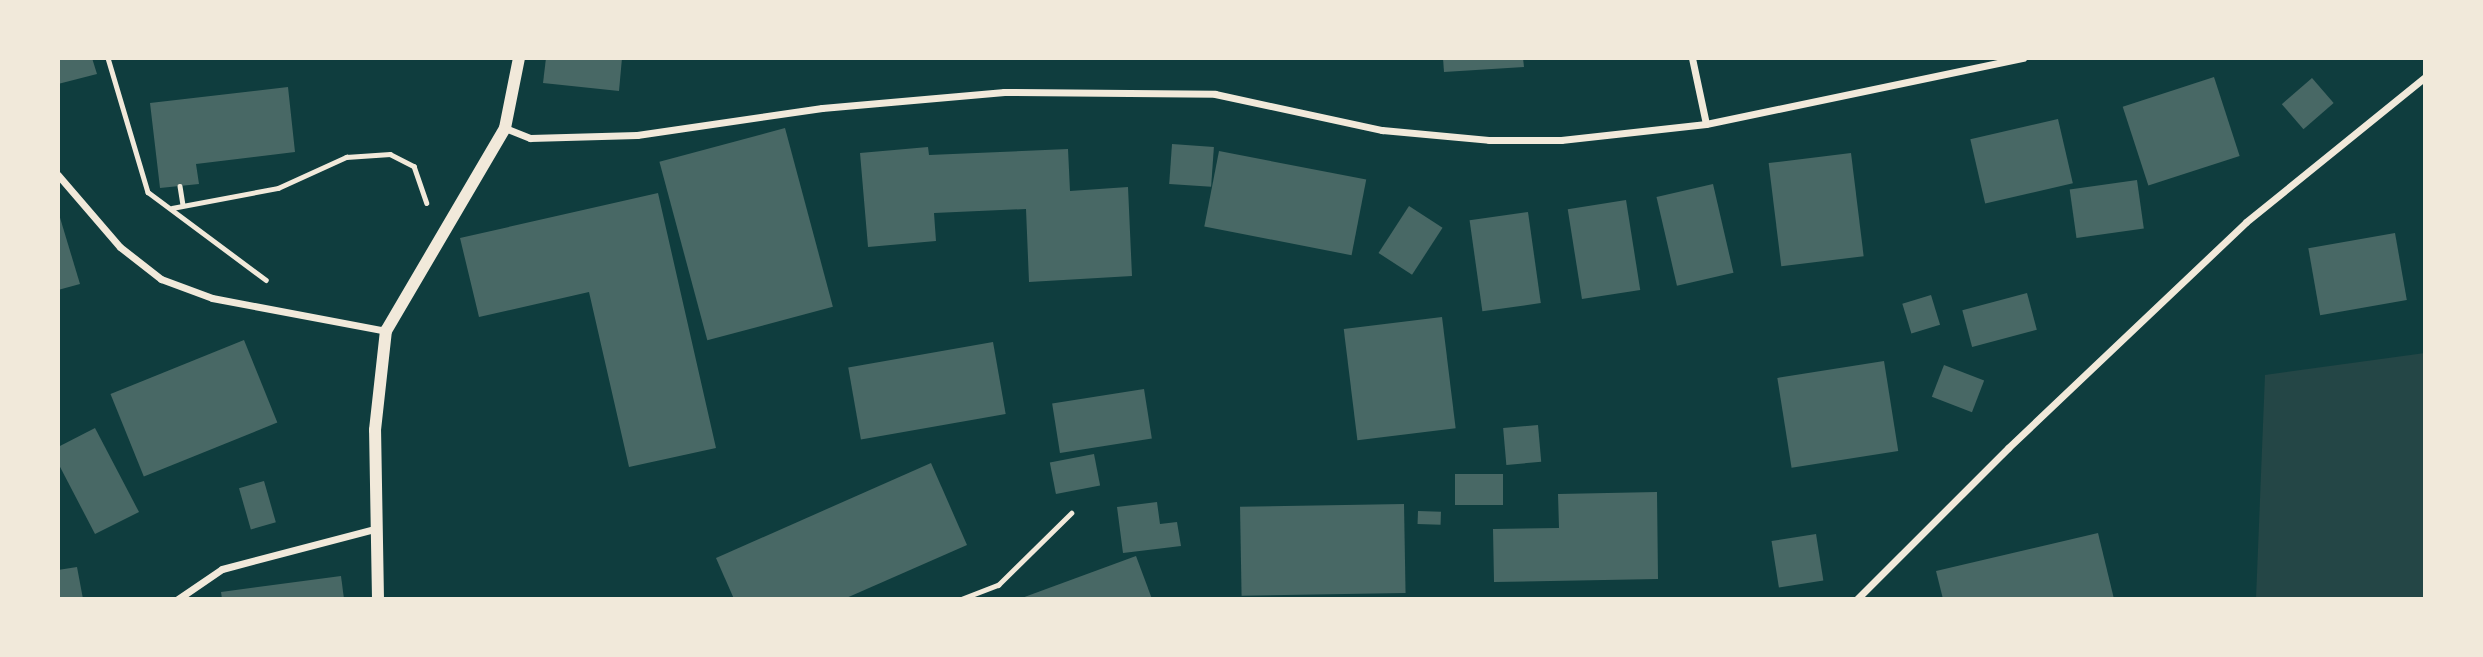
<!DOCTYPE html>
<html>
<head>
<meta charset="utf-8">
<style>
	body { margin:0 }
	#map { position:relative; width:2483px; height:657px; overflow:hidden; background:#0f3d3e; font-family:"Work Sans",sans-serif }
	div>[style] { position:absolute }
	.green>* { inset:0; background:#244646 }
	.building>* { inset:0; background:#486865; transform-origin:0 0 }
	.path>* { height:4.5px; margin:-2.25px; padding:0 2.25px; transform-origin:2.25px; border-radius:2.25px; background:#f1e9da }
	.service>* { height:5px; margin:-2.5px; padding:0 2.5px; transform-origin:2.5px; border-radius:2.5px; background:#f1e9da }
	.minor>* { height:7px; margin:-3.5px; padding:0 3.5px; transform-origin:3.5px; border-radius:3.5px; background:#f1e9da }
	.tertiary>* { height:12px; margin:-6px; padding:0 6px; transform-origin:6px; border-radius:6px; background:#f1e9da }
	span { translate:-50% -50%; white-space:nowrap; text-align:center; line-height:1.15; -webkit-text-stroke:5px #f1e9da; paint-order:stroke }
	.frame { position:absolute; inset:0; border:60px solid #f1e9da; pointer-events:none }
</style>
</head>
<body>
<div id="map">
	<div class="green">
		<div style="clip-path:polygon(2425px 353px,2425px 599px,2256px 599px,2265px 375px)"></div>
	</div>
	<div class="building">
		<div style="clip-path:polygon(58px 58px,92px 58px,97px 74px,58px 84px)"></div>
		<div style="clip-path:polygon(546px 58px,622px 58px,619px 91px,543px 83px)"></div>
		<div style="clip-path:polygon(1443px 58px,1523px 58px,1524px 67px,1444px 72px)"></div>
		<div style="left:2214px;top:77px;width:83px;height:96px;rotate:72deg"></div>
		<div style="left:2312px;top:78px;width:33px;height:40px;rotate:49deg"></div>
		<div style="clip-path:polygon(288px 87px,295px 152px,196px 164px,199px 184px,160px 188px,150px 103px)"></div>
		<div style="left:2058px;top:119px;width:66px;height:90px;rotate:77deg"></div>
		<div style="left:785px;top:128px;width:185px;height:130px;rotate:75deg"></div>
		<div style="left:1172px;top:144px;width:42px;height:40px;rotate:4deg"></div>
		<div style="clip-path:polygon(928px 147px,929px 155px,1068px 149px,1070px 191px,1128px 187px,1132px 276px,1029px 282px,1026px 209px,934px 213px,936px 241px,868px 247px,860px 153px)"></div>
		<div style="left:1219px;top:151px;width:150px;height:77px;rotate:11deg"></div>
		<div style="left:1851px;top:153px;width:104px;height:83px;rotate:83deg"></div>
		<div style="left:2137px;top:180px;width:49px;height:68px;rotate:82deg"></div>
		<div style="left:1713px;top:184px;width:91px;height:58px;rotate:77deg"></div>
		<div style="clip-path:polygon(658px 193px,716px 448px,629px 467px,589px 292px,479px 317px,460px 238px)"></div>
		<div style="left:1626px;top:200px;width:91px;height:59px;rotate:81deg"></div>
		<div style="left:1409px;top:206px;width:40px;height:56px;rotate:33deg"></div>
		<div style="clip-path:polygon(58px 211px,80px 284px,58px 290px)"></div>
		<div style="left:1528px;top:212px;width:92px;height:59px;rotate:82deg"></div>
		<div style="left:2395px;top:233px;width:68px;height:88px;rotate:80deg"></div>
		<div style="left:2027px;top:293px;width:38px;height:67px;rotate:75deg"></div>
		<div style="left:1931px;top:295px;width:31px;height:30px;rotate:73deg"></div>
		<div style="left:1442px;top:317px;width:112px;height:99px;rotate:83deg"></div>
		<div style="left:244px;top:340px;width:89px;height:144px;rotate:68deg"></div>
		<div style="left:993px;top:342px;width:73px;height:147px;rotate:80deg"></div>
		<div style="left:1884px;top:361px;width:91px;height:108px;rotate:81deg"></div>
		<div style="left:1944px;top:365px;width:43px;height:34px;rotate:21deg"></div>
		<div style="left:1144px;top:389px;width:50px;height:93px;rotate:81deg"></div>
		<div style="left:1538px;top:425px;width:37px;height:35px;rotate:85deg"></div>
		<div style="clip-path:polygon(95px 428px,139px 512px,95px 534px,58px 463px,58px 447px)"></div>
		<div style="left:1094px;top:454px;width:32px;height:45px;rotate:79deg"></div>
		<div style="clip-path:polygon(931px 463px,967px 545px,844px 599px,734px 599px,716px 558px)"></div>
		<div style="left:1503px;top:474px;width:31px;height:48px;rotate:90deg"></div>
		<div style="left:264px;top:481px;width:43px;height:26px;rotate:74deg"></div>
		<div style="clip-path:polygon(1657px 492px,1658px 579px,1494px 582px,1493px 529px,1559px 528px,1558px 494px)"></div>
		<div style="clip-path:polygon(1157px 502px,1160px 524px,1177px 522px,1181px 546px,1123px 553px,1117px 507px)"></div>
		<div style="left:1404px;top:504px;width:89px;height:164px;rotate:89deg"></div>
		<div style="left:1418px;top:511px;width:23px;height:13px;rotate:2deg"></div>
		<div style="clip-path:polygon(2098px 533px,2114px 599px,1943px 599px,1936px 571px)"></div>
		<div style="left:1816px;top:534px;width:47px;height:45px;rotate:81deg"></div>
		<div style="clip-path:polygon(1136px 556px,1152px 599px,1019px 599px)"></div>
		<div style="clip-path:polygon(77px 567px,83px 599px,58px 599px,58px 570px)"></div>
		<div style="clip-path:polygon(341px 576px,344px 599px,222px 599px,221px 592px)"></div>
	</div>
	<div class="path">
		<div style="left:108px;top:58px;width:140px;rotate:73.4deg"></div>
		<div style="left:148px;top:192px;width:147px;rotate:36.7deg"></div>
		<div style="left:180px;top:186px;width:18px;rotate:81deg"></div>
		<div style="left:172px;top:208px;width:108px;rotate:-10.7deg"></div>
		<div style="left:278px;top:188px;width:75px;rotate:-24.5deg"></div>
		<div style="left:346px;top:157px;width:44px;rotate:-3.9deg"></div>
		<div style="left:390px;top:154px;width:27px;rotate:27deg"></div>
		<div style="left:414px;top:166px;width:39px;rotate:71deg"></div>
	</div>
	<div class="service">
		<div style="left:961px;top:599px;width:40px;rotate:-21deg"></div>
		<div style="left:998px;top:585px;width:103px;rotate:-44.6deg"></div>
	</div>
	<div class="minor">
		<div style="left:1692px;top:58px;width:67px;rotate:78deg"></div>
		<div style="left:505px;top:128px;width:27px;rotate:22deg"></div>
		<div style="left:530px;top:138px;width:107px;rotate:-1.6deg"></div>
		<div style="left:637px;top:135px;width:187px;rotate:-8.3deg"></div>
		<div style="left:822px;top:108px;width:183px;rotate:-5deg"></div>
		<div style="left:1004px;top:92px;width:211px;rotate:0.5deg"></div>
		<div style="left:1215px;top:94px;width:171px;rotate:12.2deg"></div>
		<div style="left:1382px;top:130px;width:107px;rotate:5.3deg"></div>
		<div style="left:1489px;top:140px;width:72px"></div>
		<div style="left:1561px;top:140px;width:146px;rotate:-6.3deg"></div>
		<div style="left:1706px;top:124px;width:324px;rotate:-11.8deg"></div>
		<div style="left:58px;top:175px;width:95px;rotate:49.3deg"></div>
		<div style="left:120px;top:247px;width:52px;rotate:38deg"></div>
		<div style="left:161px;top:279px;width:54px;rotate:20.4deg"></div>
		<div style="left:212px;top:298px;width:177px;rotate:10.7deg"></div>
		<div style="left:178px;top:599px;width:53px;rotate:-34.3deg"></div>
		<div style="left:222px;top:569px;width:157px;rotate:-14.7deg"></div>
		<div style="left:1857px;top:599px;width:214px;rotate:-45deg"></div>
		<div style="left:2008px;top:448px;width:328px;rotate:-43.5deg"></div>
		<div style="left:2246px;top:222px;width:230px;rotate:-39deg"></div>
	</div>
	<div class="tertiary">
		<div style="left:378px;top:599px;width:169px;rotate:-91deg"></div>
		<div style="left:375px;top:430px;width:100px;rotate:-83.7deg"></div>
		<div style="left:386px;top:331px;width:235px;rotate:-59.6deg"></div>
		<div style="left:505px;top:128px;width:71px;rotate:-78.7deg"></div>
	</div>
	<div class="frame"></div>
</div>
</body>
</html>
